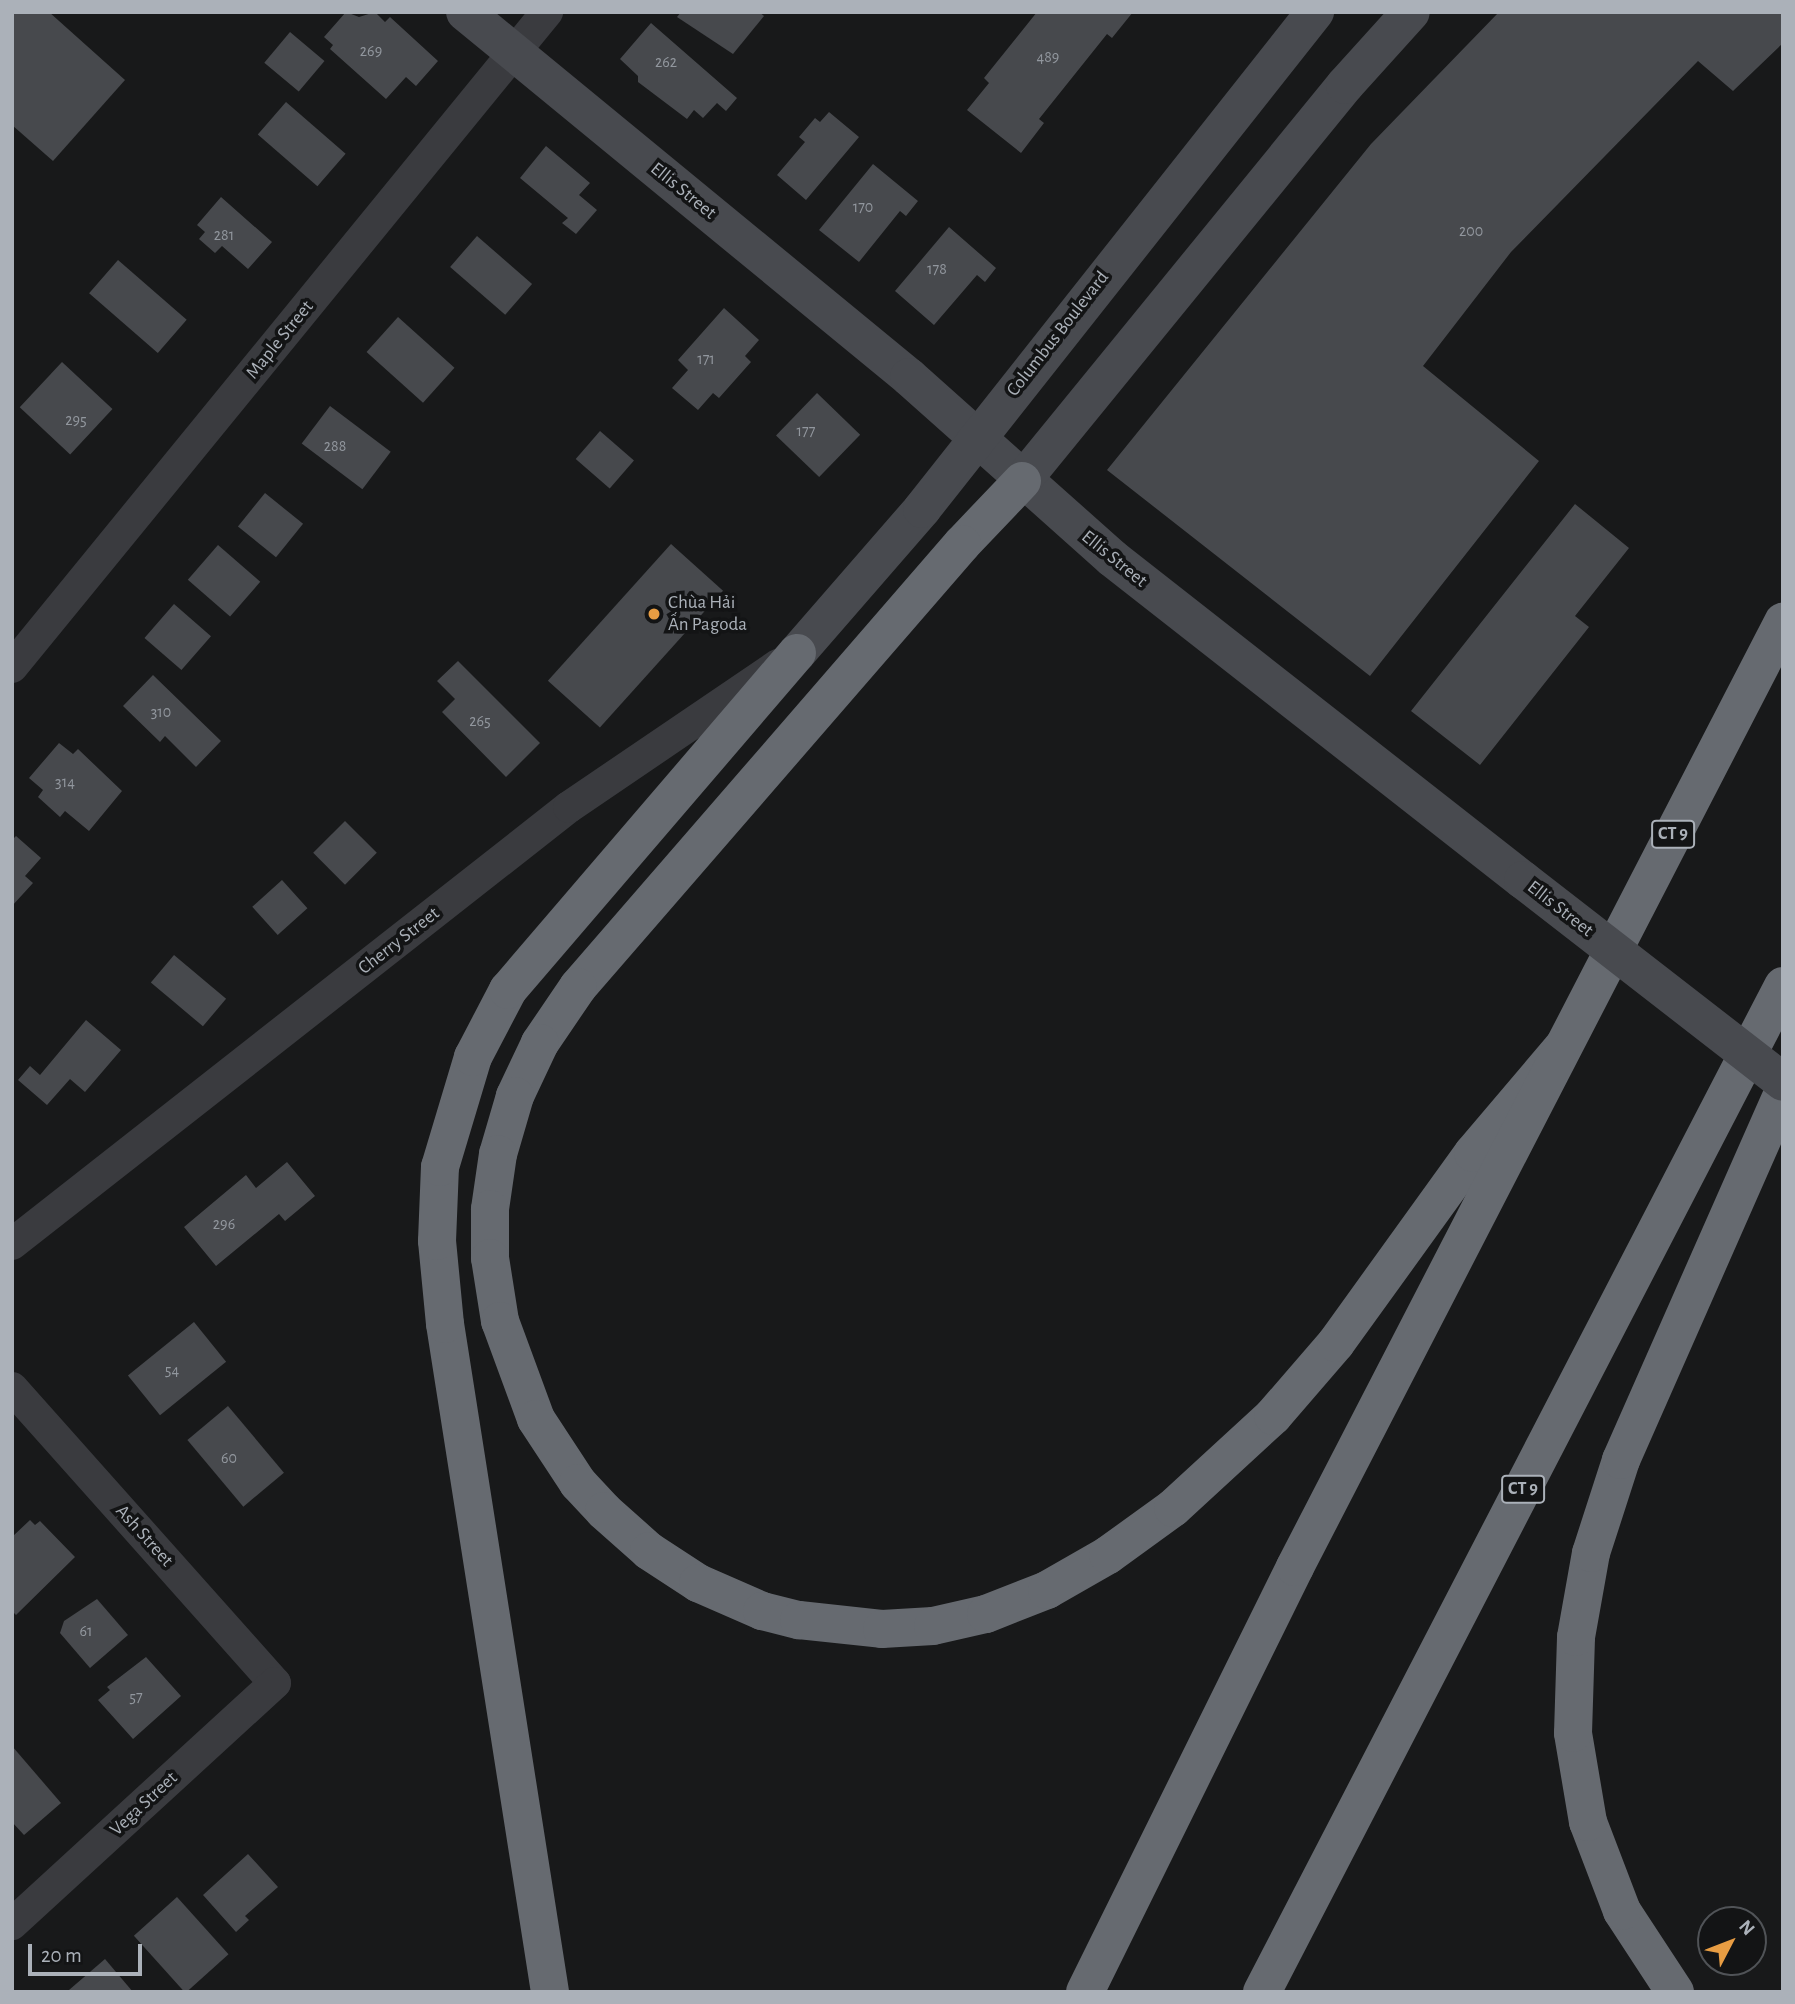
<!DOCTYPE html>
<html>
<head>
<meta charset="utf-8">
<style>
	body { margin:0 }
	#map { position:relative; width:1795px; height:2004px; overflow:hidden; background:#18191a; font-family:"Alegreya Sans",sans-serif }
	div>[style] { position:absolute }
	.building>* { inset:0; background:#47494d; transform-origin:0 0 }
	.street>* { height:32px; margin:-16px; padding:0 16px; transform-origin:16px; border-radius:16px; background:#3a3b3f }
	.secondary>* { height:38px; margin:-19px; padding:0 19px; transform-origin:19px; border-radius:19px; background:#484a4f }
	.highway>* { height:38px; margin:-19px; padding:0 19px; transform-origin:19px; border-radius:19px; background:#666a70 }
	.secondary-bridge>* { height:38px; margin:-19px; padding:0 19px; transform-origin:19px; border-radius:19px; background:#484a4f }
	.dots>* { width:19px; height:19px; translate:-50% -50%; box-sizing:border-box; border:4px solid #131415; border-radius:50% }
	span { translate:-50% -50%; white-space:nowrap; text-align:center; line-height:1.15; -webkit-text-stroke:7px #131415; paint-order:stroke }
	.number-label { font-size:16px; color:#92979e }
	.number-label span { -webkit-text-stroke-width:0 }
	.shield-label span { padding:2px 5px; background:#131415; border:2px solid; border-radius:5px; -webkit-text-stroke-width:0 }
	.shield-label { font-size:18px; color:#abb1b9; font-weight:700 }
	.street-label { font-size:19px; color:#abb1b9 }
	.poi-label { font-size:19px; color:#abb1b9 }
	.left { translate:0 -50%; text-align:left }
	.frame { position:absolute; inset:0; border:14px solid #abb1b9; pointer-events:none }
	.north { position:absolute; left:1697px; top:1906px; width:70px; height:70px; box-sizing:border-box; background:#131415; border:2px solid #505357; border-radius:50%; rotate:48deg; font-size:19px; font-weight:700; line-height:28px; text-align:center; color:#abb1b9 }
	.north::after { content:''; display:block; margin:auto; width:24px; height:32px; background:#e89d43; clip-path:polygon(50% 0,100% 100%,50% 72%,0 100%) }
	.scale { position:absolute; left:28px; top:1944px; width:114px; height:32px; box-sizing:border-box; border:4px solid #abb1b9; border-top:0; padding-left:9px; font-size:21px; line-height:24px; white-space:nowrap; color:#abb1b9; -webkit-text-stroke:5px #131415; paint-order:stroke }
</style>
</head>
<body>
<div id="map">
	<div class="building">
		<div style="clip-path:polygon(12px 12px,49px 12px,125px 80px,53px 161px,12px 125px)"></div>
		<div style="clip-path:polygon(346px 12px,359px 17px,375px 12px,385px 22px,390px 17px,438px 61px,416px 86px,406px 77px,386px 99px,330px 49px,333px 45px,324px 37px)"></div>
		<div style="clip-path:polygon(681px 12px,759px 12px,764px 16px,733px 54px,677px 17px)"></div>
		<div style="clip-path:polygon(1037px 12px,1133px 12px,1112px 38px,1107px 34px,1039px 119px,1044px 123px,1021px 153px,967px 110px,989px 83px,984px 78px)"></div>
		<div style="clip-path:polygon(1499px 12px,1783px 12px,1783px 43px,1733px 91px,1698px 61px,1511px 252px,1423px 366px,1539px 461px,1370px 676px,1107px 470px,1371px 144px)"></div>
		<div style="clip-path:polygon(651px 23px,737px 98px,726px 111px,717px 103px,703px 118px,694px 110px,687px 119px,638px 82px,638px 76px,620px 59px)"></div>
		<div style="left:290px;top:32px;width:45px;height:40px;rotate:40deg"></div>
		<div style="left:286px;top:102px;width:79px;height:43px;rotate:41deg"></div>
		<div style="clip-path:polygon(829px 112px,859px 137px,806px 200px,777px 175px,805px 142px,799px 137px,815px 118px,820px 122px)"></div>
		<div style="clip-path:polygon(546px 146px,590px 183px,579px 195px,597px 210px,576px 234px,562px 223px,568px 218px,520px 178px)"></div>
		<div style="clip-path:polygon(873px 164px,918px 201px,906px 216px,900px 211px,859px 262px,819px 230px)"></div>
		<div style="clip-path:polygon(221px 197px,272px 242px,248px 269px,222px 246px,215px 253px,199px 239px,205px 232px,197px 225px)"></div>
		<div style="clip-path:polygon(949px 227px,996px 268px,985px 282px,977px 275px,934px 325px,895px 291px)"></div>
		<div style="left:477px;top:236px;width:73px;height:41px;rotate:41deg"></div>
		<div style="left:118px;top:260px;width:91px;height:44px;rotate:41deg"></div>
		<div style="clip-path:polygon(724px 308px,759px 340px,745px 356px,751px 362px,719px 398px,713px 393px,698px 410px,672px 388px,688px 370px,678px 360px)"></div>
		<div style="left:398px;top:317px;width:76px;height:47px;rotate:42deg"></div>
		<div style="left:62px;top:362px;width:69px;height:62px;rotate:43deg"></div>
		<div style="left:817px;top:393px;width:60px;height:59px;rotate:44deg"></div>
		<div style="left:330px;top:406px;width:76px;height:47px;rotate:37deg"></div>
		<div style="left:600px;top:431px;width:45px;height:37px;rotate:41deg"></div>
		<div style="left:265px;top:493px;width:49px;height:43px;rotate:39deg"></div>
		<div style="clip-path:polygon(1575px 504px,1629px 548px,1575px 616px,1589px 627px,1480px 765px,1411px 711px)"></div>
		<div style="left:671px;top:544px;width:70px;height:184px;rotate:42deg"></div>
		<div style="left:218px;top:545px;width:56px;height:46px;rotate:41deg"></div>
		<div style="left:174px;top:604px;width:49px;height:45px;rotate:41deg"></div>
		<div style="clip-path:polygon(458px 661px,540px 743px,506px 777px,442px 712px,455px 699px,437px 681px)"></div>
		<div style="clip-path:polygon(153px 675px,221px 741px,196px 767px,165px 736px,160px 742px,123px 706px)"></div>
		<div style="clip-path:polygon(59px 743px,73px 754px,78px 749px,122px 791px,89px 831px,65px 811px,60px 817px,38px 797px,43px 790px,29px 778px)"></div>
		<div style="left:345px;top:821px;width:45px;height:45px;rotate:45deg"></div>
		<div style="clip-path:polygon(16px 836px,41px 858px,25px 876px,33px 883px,12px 906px,12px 840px)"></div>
		<div style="left:282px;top:880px;width:38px;height:40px;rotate:48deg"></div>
		<div style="left:174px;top:955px;width:68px;height:36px;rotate:40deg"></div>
		<div style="clip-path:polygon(86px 1020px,121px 1050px,85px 1092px,70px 1079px,47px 1105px,18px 1080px,30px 1066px,40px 1075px)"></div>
		<div style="clip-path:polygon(287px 1162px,315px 1196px,285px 1221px,279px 1214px,216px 1266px,184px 1227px,246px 1175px,256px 1188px)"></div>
		<div style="left:194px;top:1322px;width:51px;height:85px;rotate:51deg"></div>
		<div style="left:228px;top:1406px;width:87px;height:53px;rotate:50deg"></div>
		<div style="clip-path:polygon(30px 1520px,35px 1525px,40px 1521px,75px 1557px,16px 1615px,12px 1611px,12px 1537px)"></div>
		<div style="clip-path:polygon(97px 1599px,128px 1635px,90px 1668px,60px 1633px,64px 1621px)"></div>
		<div style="clip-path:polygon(146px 1657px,181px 1696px,133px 1739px,98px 1700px,110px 1690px,107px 1687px)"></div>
		<div style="clip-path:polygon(12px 1746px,61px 1803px,24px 1835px,12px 1822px)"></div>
		<div style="clip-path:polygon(248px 1854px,278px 1887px,245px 1916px,249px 1920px,236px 1932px,203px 1895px)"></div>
		<div style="left:177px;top:1897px;width:77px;height:58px;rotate:48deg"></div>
		<div style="clip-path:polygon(105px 1959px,133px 1992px,70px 1992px,69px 1990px)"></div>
	</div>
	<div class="street">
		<div style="left:12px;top:667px;width:846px;rotate:-50.76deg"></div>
		<div style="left:12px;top:1244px;width:708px;rotate:-38.12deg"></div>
		<div style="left:569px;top:807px;width:253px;rotate:-34.2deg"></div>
		<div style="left:12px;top:1388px;width:395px;rotate:48.3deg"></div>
		<div style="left:275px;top:1683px;width:357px;rotate:137.5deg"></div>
	</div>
	<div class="secondary">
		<div style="left:465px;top:12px;width:575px;rotate:39.42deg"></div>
		<div style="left:909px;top:377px;width:272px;rotate:41.7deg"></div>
		<div style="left:1112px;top:558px;width:522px;rotate:38.08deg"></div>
		<div style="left:1022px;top:481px;width:511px;rotate:-50.8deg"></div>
		<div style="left:1345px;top:85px;width:98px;rotate:-47.9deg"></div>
		<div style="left:797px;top:653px;width:191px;rotate:-49deg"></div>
		<div style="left:922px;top:509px;width:634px;rotate:-51.67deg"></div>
	</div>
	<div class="highway">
		<div style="left:1022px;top:481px;width:87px;rotate:133.6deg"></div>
		<div style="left:962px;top:544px;width:586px;rotate:130.92deg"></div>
		<div style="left:578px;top:987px;width:68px;rotate:124.2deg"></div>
		<div style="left:540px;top:1043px;width:59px;rotate:115.3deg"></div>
		<div style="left:515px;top:1096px;width:60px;rotate:106.3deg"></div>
		<div style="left:498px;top:1154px;width:56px;rotate:98.3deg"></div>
		<div style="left:490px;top:1209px;width:49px;rotate:90deg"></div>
		<div style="left:490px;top:1258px;width:64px;rotate:81deg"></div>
		<div style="left:500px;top:1321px;width:104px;rotate:69.8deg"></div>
		<div style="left:536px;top:1419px;width:77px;rotate:56.7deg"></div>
		<div style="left:578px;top:1483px;width:38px;rotate:47deg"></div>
		<div style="left:604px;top:1511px;width:60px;rotate:41.6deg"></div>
		<div style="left:649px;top:1551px;width:59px;rotate:33.1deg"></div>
		<div style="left:698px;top:1583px;width:70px;rotate:23.6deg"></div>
		<div style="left:762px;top:1611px;width:38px;rotate:14deg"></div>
		<div style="left:799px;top:1620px;width:83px;rotate:6.2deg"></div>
		<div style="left:882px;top:1629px;width:51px;rotate:-3.4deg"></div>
		<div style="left:933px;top:1626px;width:54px;rotate:-12.8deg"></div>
		<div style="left:986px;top:1614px;width:66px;rotate:-21.5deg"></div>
		<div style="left:1047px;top:1590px;width:70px;rotate:-29.8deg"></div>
		<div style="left:1108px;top:1555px;width:80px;rotate:-35.9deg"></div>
		<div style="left:1173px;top:1508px;width:136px;rotate:-42.6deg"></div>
		<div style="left:1273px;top:1416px;width:96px;rotate:-49.2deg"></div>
		<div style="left:1336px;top:1343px;width:234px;rotate:-54.2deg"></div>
		<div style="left:1473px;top:1153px;width:139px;rotate:-49.7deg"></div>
		<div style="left:550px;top:1992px;width:676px;rotate:-98.93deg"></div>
		<div style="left:445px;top:1324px;width:83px;rotate:-95.5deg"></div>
		<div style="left:437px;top:1241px;width:74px;rotate:-87.7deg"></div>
		<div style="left:440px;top:1167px;width:115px;rotate:-73.3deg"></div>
		<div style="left:473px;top:1057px;width:76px;rotate:-62.4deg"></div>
		<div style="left:508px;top:990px;width:444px;rotate:-49.4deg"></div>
		<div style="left:1085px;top:1992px;width:474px;rotate:-63.7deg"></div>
		<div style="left:1295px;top:1567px;width:1064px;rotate:-62.69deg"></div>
		<div style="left:1262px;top:1992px;width:1133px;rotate:-62.62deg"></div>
		<div style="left:1675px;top:1992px;width:97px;rotate:-123.2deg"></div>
		<div style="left:1622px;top:1911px;width:95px;rotate:-110.9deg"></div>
		<div style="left:1588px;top:1822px;width:90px;rotate:-99.6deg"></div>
		<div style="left:1573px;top:1733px;width:96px;rotate:-88.2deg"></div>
		<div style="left:1576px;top:1637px;width:85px;rotate:-79.9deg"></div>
		<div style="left:1591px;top:1553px;width:98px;rotate:-72.1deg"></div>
		<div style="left:1621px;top:1460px;width:401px;rotate:-66.2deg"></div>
	</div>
	<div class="secondary-bridge">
		<div style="left:1523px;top:880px;width:329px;rotate:37.8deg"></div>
	</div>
	<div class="dots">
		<div style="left:654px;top:614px;background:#e89d43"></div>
	</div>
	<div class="number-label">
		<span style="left:371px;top:51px">269</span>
		<span style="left:1048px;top:57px">489</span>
		<span style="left:666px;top:62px">262</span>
		<span style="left:863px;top:207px">170</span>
		<span style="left:1471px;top:231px">200</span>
		<span style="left:224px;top:235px">281</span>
		<span style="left:937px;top:269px">178</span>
		<span style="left:706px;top:359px">171</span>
		<span style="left:76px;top:420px">295</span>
		<span style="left:806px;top:431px">177</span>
		<span style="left:335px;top:446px">288</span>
		<span style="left:161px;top:712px">310</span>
		<span style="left:480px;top:721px">265</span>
		<span style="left:65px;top:782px">314</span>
		<span style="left:224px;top:1224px">296</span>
		<span style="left:172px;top:1370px">54</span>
		<span style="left:229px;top:1458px">60</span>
		<span style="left:86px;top:1631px">61</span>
		<span style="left:136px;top:1697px">57</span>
	</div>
	<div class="shield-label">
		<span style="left:1673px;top:834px">CT 9</span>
		<span style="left:1523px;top:1489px">CT 9</span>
	</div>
	<div class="street-label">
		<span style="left:683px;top:191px;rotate:39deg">Ellis Street</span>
		<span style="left:1058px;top:334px;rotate:-52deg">Columbus Boulevard</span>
		<span style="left:280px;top:340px;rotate:-51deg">Maple Street</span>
		<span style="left:1114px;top:559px;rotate:39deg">Ellis Street</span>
		<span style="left:1560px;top:909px;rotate:38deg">Ellis Street</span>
		<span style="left:399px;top:941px;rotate:-38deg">Cherry Street</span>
		<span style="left:144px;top:1536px;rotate:48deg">Ash Street</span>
		<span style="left:144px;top:1804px;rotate:-43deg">Vega Street</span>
	</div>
	<div class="poi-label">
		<span class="left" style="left:668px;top:614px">Chùa Hải<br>Ấn Pagoda</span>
	</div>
	<div class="frame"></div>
	<div class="north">N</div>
	<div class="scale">20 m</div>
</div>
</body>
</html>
